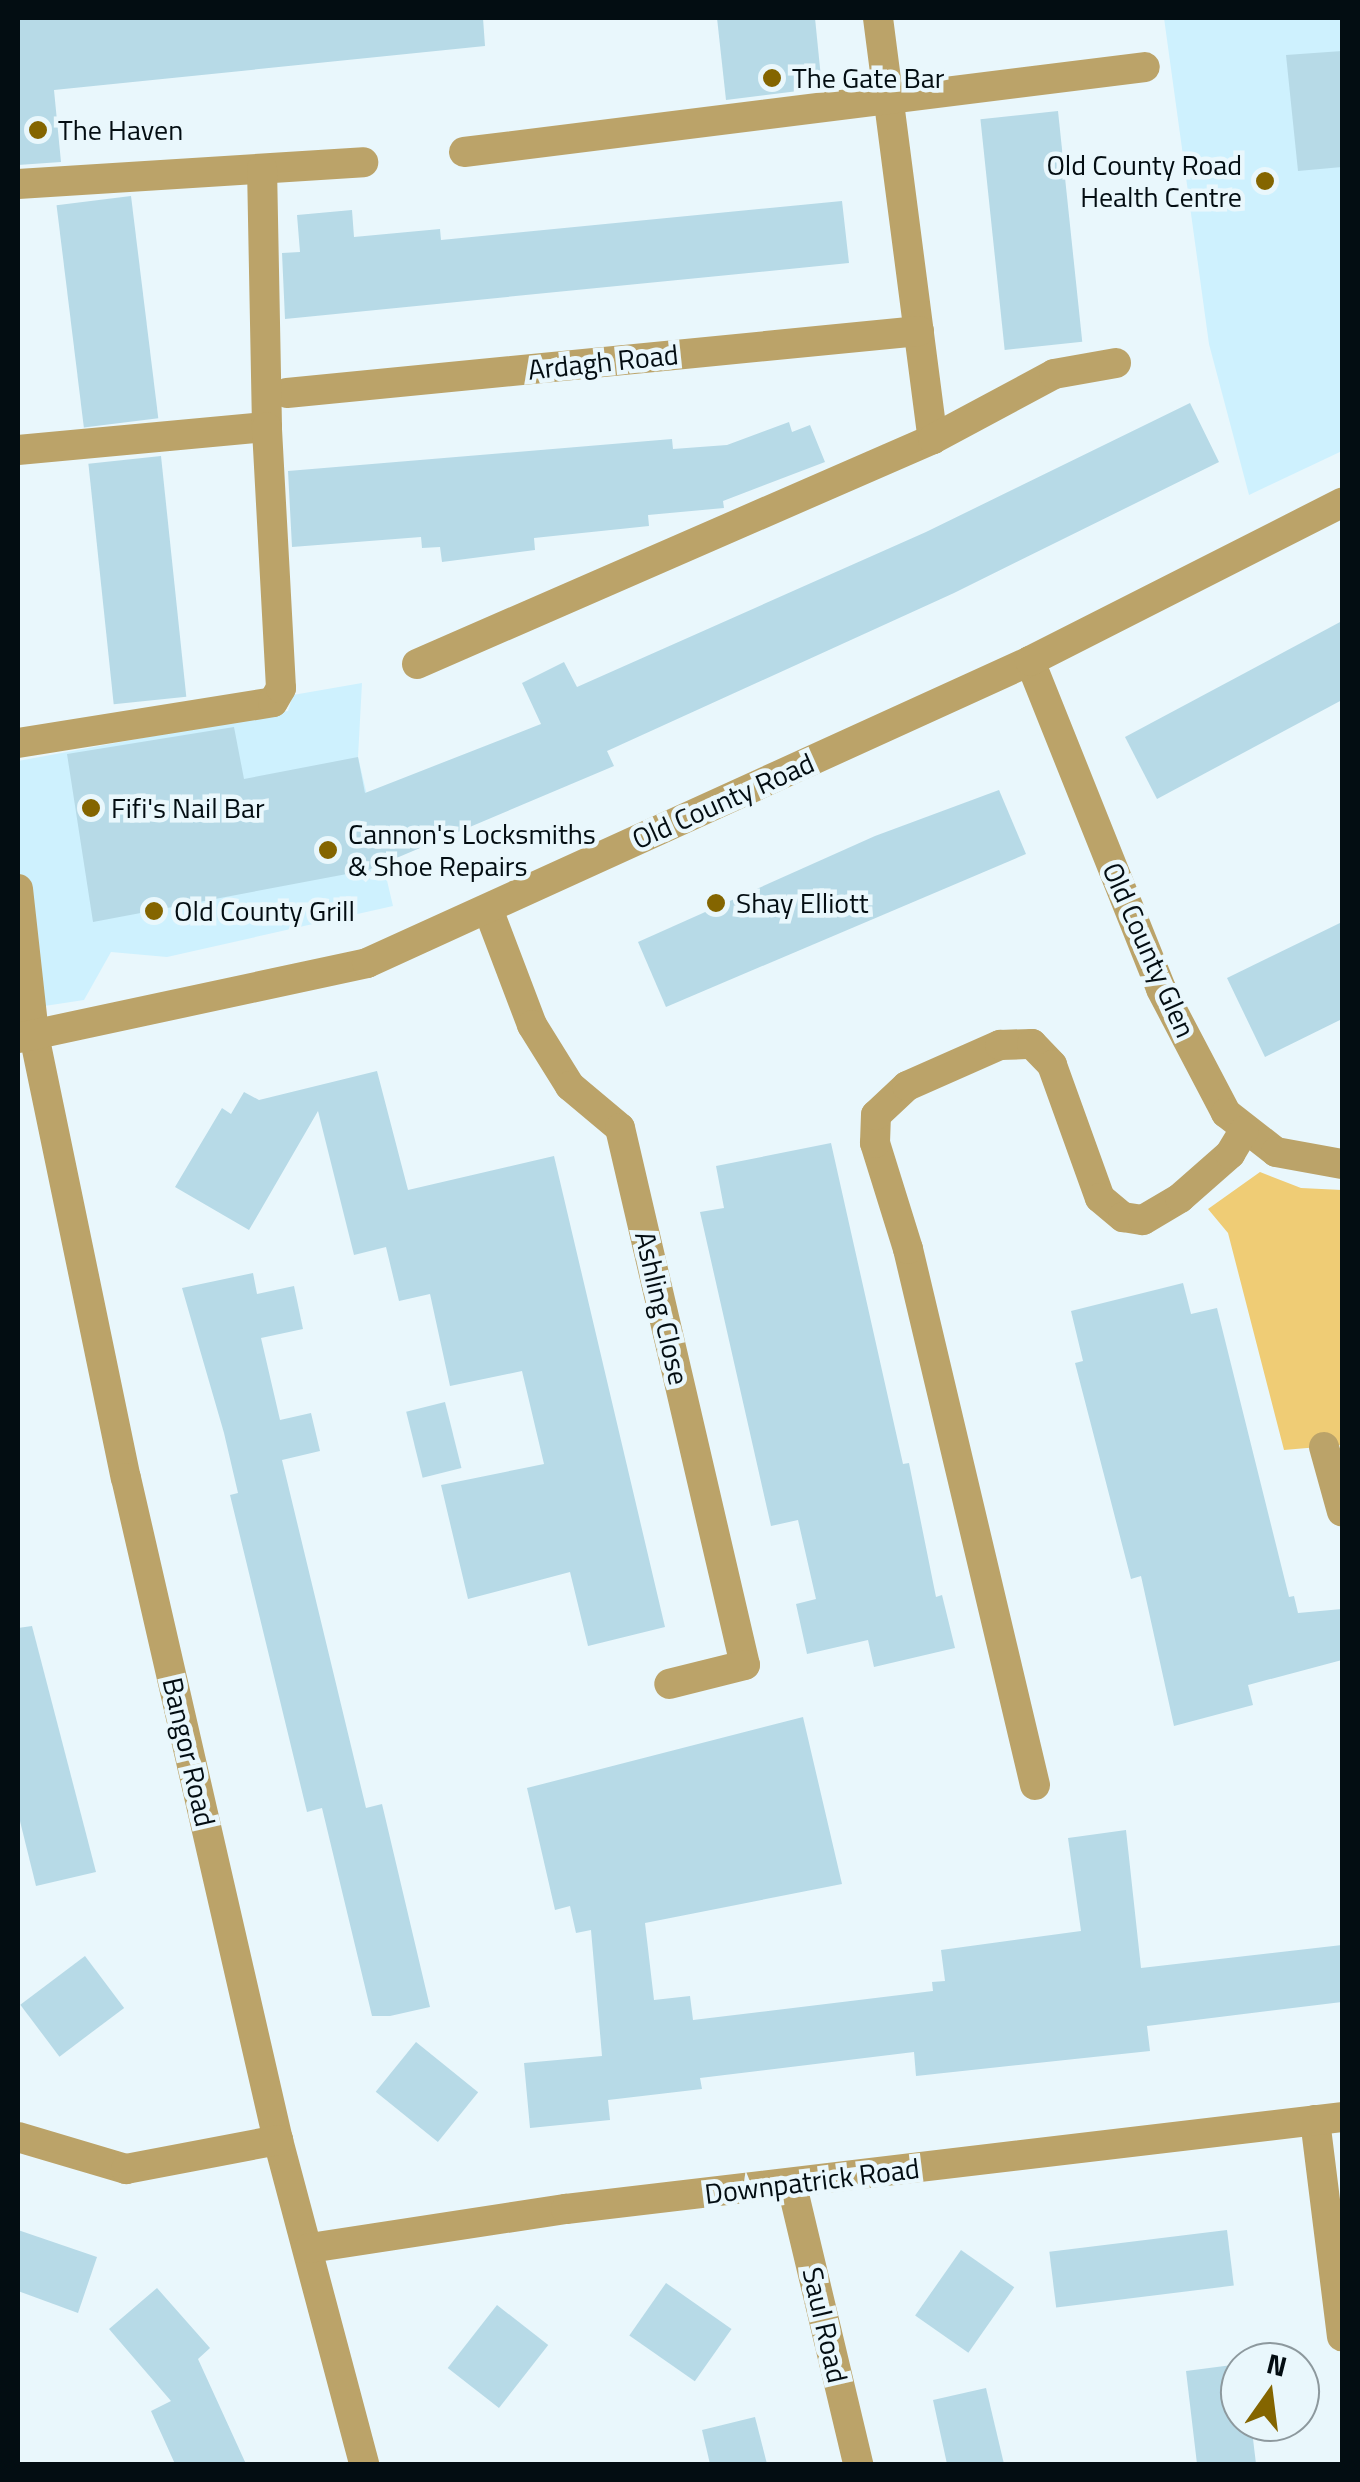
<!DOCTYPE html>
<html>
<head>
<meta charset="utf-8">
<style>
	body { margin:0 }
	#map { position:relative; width:1360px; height:2482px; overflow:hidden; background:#e9f7fc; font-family:"Titillium Web",sans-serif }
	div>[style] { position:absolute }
	.built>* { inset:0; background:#cef1fe }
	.green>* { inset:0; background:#efcc75 }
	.building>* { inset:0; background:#b7dae7; transform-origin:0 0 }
	.minor>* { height:30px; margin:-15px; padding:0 15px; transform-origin:15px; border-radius:15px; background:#bba369 }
	.dots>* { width:28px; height:28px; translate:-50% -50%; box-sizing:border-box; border:5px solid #e9f7fc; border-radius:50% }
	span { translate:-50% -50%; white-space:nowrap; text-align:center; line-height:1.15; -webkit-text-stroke:9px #e9f7fc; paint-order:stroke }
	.poi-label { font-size:28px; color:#030d12 }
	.left { translate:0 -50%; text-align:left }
	.right { translate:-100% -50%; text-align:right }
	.street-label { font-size:28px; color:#030d12 }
	.frame { position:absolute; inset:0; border:20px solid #030d12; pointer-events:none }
	.north { position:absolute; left:1220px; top:2342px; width:100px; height:100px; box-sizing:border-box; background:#e9f7fc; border:2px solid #8d999e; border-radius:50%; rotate:14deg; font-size:28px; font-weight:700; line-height:40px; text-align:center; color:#030d12 }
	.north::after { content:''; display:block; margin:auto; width:35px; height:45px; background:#846500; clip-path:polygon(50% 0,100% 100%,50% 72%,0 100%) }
</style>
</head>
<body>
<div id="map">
	<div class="built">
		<div style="clip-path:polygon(1164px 18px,1342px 18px,1342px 451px,1249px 495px,1209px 344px)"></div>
		<div style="clip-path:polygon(362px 683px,358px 757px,393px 906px,167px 957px,111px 952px,84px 1000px,18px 1010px,18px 761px,288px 711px,293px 695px)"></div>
	</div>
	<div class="green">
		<div style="clip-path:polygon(1260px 1172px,1301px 1188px,1342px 1190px,1342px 1445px,1284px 1450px,1228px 1233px,1208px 1209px)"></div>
	</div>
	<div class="building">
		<div style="clip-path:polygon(18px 18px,483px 18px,485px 46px,54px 90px,61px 162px,18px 165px)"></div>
		<div style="clip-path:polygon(717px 18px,815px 18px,822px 88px,726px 100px)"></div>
		<div style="clip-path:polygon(1342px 51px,1342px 167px,1298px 171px,1286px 55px)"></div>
		<div style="left:1058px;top:111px;width:232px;height:78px;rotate:84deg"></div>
		<div style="left:131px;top:196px;width:224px;height:75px;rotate:83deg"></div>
		<div style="clip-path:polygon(842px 201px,849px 263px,285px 319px,282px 253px,300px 252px,297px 215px,352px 210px,354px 237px,440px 229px,441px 240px)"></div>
		<div style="clip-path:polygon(1190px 403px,1219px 462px,954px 593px,607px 751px,614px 766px,368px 870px,93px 922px,67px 754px,234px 727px,244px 779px,358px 757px,365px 793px,541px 724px,522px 683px,564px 662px,577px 687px,926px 532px)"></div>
		<div style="clip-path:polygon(789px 422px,792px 432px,810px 425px,825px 462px,723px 501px,724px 508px,648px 515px,649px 526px,534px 538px,535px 550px,442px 562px,440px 547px,422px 548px,421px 537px,292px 547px,288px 471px,672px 439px,673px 449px,727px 445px)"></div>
		<div style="left:161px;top:456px;width:242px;height:73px;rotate:84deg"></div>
		<div style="clip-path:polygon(1342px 621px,1342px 700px,1157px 799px,1125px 737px)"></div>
		<div style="clip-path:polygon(999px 790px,1026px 854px,666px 1007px,638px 942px,875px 836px)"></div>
		<div style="clip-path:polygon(1342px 922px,1342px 1019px,1265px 1057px,1227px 978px)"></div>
		<div style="clip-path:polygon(377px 1071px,408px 1190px,554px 1156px,665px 1627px,588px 1646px,570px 1572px,468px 1599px,441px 1485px,544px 1464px,522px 1371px,450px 1386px,430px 1294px,399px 1301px,386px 1247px,354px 1255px,318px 1111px,249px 1230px,175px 1187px,222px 1108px,231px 1114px,244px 1092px,259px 1100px)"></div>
		<div style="clip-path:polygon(831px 1143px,903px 1464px,909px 1463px,936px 1597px,942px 1595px,955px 1648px,874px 1667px,868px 1640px,807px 1654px,796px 1604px,816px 1599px,798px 1520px,771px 1526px,700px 1212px,724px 1208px,716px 1166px)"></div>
		<div style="clip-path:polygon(253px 1273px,257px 1294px,294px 1286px,303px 1329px,261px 1338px,280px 1420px,311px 1413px,320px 1451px,282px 1460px,366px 1808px,382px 1804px,430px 2007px,390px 2016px,372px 2016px,322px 1808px,307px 1812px,230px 1495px,238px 1493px,224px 1433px,182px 1288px)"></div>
		<div style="clip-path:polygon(1183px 1283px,1191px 1314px,1217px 1308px,1289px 1597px,1294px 1596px,1298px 1613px,1342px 1609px,1342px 1660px,1248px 1685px,1253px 1705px,1174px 1726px,1141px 1576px,1131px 1579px,1075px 1363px,1083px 1361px,1071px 1311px)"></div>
		<div style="left:445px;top:1402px;width:68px;height:40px;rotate:76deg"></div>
		<div style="clip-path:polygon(32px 1626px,96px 1872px,36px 1886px,18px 1813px,18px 1628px)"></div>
		<div style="clip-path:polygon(803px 1717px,842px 1884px,645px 1923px,654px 2000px,690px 1996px,693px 2020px,933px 1991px,932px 1982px,945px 1981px,941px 1950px,1081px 1931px,1068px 1838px,1126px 1830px,1141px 1968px,1342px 1945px,1342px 2002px,1147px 2026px,1150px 2051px,916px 2076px,914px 2052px,700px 2078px,702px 2089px,608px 2100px,610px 2120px,530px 2128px,524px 2063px,602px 2056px,591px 1930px,576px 1933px,570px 1906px,555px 1910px,527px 1788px)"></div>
		<div style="left:85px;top:1956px;width:65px;height:81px;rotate:53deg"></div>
		<div style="left:416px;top:2042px;width:80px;height:64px;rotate:39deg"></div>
		<div style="clip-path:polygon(18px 2230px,97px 2257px,78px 2313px,18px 2291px)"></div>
		<div style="left:1227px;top:2230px;width:56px;height:179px;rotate:83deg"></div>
		<div style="left:961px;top:2250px;width:65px;height:80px;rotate:35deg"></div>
		<div style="left:666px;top:2283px;width:80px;height:64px;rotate:35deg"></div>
		<div style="clip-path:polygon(157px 2288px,210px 2348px,198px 2359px,246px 2464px,175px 2464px,151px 2411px,171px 2401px,109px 2329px)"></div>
		<div style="left:497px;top:2305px;width:65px;height:80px;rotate:38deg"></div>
		<div style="clip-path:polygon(1240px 2364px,1240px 2422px,1251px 2422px,1256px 2464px,1197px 2464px,1186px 2371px)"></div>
		<div style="clip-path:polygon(986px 2388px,1004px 2464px,947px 2464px,933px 2400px)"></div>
		<div style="clip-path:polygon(755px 2417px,767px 2464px,710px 2464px,702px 2430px)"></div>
	</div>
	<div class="minor">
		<div style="left:878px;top:18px;width:425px;rotate:82.6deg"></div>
		<div style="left:464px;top:152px;width:686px;rotate:-7.11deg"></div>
		<div style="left:18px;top:184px;width:346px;rotate:-3.6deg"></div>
		<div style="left:287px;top:393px;width:635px;rotate:-5.6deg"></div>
		<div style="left:18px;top:450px;width:250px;rotate:-5.3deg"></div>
		<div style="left:267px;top:427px;width:258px;rotate:-91.1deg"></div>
		<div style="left:1030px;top:661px;width:353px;rotate:68.2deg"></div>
		<div style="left:1161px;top:989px;width:140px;rotate:62.3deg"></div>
		<div style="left:1226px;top:1113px;width:63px;rotate:38deg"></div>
		<div style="left:1276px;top:1152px;width:67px;rotate:10.3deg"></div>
		<div style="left:417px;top:664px;width:563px;rotate:-23.56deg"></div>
		<div style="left:933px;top:439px;width:137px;rotate:-28.2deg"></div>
		<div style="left:1054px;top:374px;width:63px;rotate:-10.1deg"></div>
		<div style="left:18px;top:743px;width:258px;rotate:-9.1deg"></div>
		<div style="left:273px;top:702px;width:16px;rotate:-60deg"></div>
		<div style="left:281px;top:688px;width:261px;rotate:-93.1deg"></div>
		<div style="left:18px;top:889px;width:147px;rotate:83.7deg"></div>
		<div style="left:34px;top:1035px;width:452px;rotate:78.3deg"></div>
		<div style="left:126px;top:1478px;width:679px;rotate:77.07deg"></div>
		<div style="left:278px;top:2140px;width:335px;rotate:75.1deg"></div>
		<div style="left:488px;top:909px;width:124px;rotate:69.2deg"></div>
		<div style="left:532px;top:1025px;width:72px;rotate:58.1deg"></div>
		<div style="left:570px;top:1086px;width:65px;rotate:40deg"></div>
		<div style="left:620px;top:1128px;width:551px;rotate:76.9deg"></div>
		<div style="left:745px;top:1665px;width:78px;rotate:166deg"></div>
		<div style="left:18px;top:1038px;width:357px;rotate:-12.1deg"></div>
		<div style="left:367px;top:963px;width:729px;rotate:-24.49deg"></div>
		<div style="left:1030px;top:661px;width:350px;rotate:-26.9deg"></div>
		<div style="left:1324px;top:1447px;width:67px;rotate:74.5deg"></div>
		<div style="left:1035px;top:1785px;width:551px;rotate:-103.33deg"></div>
		<div style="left:908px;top:1249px;width:111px;rotate:-107.3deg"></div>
		<div style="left:875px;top:1143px;width:28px;rotate:-88deg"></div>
		<div style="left:876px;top:1115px;width:42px;rotate:-43.1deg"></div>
		<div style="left:907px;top:1086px;width:102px;rotate:-23.8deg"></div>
		<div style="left:1000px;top:1045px;width:32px;rotate:-2deg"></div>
		<div style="left:1032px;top:1044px;width:29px;rotate:46deg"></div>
		<div style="left:1052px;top:1065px;width:141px;rotate:70.2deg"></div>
		<div style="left:1100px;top:1198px;width:30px;rotate:40deg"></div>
		<div style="left:1123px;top:1217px;width:20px;rotate:9deg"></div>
		<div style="left:1143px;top:1220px;width:43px;rotate:-30.7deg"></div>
		<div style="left:1180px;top:1198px;width:67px;rotate:-41.3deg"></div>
		<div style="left:1230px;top:1154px;width:27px;rotate:-59deg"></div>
		<div style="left:1315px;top:2120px;width:218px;rotate:82.9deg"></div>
		<div style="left:18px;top:2137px;width:113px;rotate:16.5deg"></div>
		<div style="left:126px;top:2169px;width:155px;rotate:-10.8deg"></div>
		<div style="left:792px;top:2186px;width:286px;rotate:76.6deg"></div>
		<div style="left:310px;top:2248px;width:259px;rotate:-8.7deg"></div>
		<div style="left:566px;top:2209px;width:781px;rotate:-6.76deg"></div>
	</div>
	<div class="dots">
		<div style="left:772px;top:78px;background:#846500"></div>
		<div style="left:38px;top:130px;background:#846500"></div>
		<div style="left:1265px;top:181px;background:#846500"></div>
		<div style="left:91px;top:808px;background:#846500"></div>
		<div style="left:328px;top:850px;background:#846500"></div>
		<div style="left:716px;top:903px;background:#846500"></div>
		<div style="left:154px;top:911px;background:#846500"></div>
	</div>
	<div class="poi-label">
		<span class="left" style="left:792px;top:78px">The Gate Bar</span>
		<span class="left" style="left:58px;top:130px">The Haven</span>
		<span class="right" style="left:1242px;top:181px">Old County Road<br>Health Centre</span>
		<span class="left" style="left:111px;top:808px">Fifi's Nail Bar</span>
		<span class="left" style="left:348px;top:850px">Cannon's Locksmiths<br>&amp; Shoe Repairs</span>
		<span class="left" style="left:736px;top:903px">Shay Elliott</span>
		<span class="left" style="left:174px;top:911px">Old County Grill</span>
	</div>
	<div class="street-label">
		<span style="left:603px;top:362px;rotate:-6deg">Ardagh Road</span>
		<span style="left:723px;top:801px;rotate:-24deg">Old County Road</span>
		<span style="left:1149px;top:950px;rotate:66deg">Old County Glen</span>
		<span style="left:662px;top:1308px;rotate:77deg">Ashling Close</span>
		<span style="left:189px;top:1752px;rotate:77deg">Bangor Road</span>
		<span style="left:812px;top:2181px;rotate:-7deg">Downpatrick Road</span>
		<span style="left:825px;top:2325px;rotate:77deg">Saul Road</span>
	</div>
	<div class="frame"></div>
	<div class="north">N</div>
</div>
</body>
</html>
